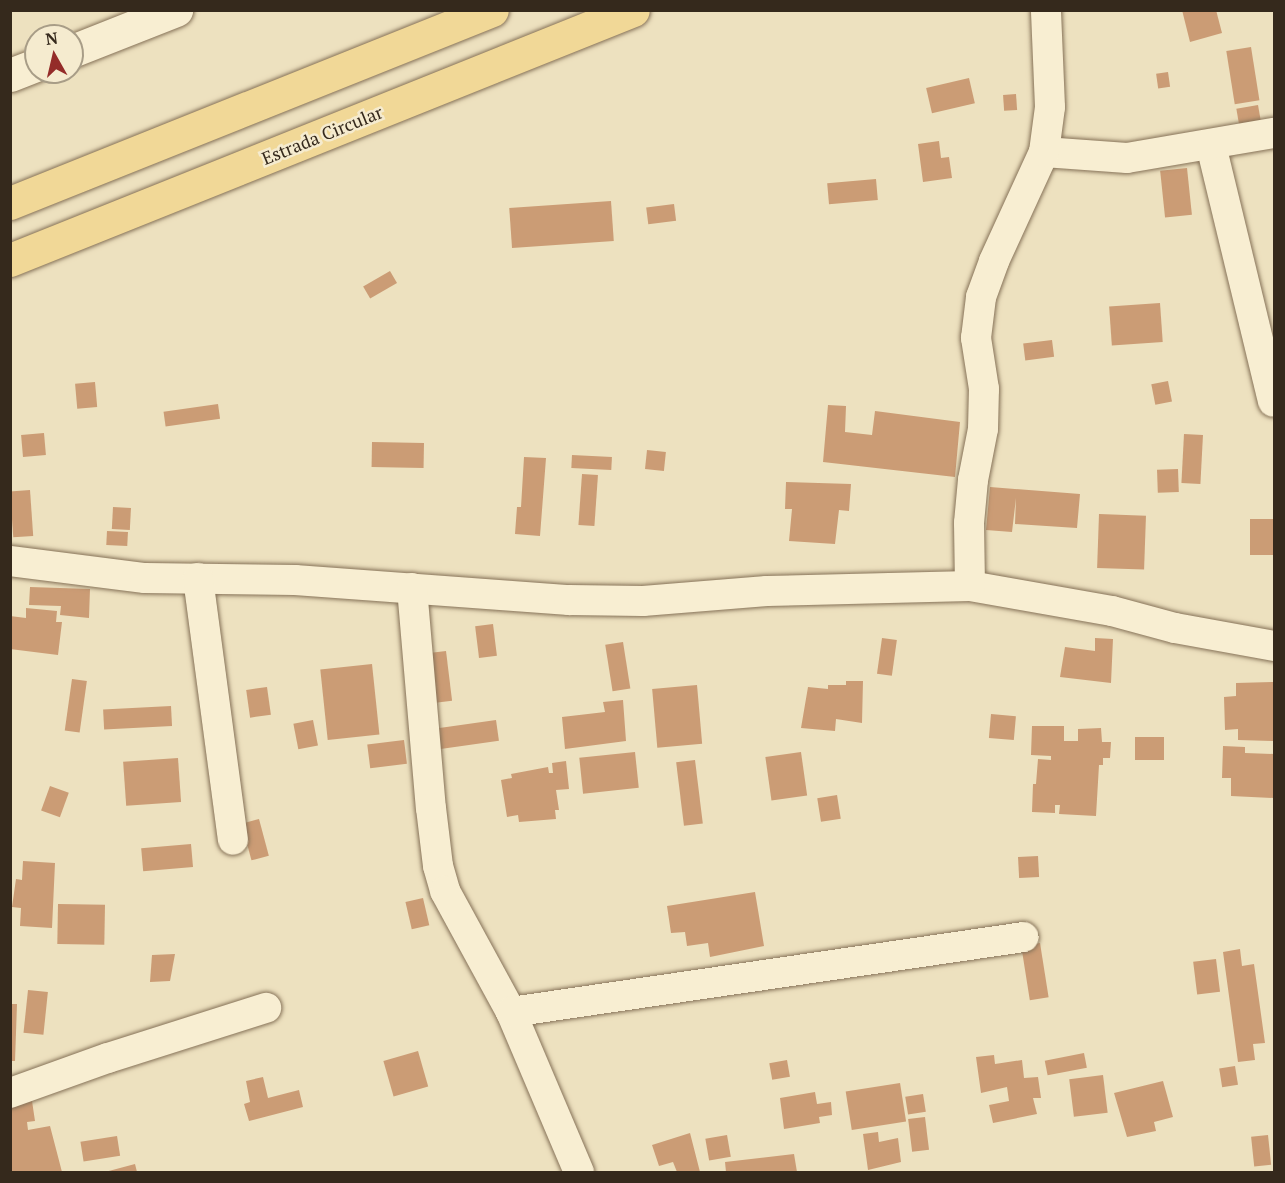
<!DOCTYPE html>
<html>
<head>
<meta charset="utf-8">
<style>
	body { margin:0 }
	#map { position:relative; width:1285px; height:1183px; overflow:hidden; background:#ede1bf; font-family:"PT Serif",serif }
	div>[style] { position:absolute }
	.building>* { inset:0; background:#cb9c75; transform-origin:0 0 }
	.roads { filter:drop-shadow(0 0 2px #867258) drop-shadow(0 0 2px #867258) }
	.minor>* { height:30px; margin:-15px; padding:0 15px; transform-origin:15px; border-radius:15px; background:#f8eed2 }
	.tertiary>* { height:33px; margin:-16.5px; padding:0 16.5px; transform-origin:16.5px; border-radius:16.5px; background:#f8eed2 }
	.primary>* { height:33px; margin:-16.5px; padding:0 16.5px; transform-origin:16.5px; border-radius:16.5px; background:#f1d897 }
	span { translate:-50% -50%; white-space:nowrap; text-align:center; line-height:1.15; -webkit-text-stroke:5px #f5ebcf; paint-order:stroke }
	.street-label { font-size:18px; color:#35291c }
	.frame { position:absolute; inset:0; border:12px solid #35291c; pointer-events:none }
	.north { position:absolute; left:24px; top:24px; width:60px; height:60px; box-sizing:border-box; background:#f5ebcf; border:2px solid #a89d87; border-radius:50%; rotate:352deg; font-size:16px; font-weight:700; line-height:24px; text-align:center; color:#35291c }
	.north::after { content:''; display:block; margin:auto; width:21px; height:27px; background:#942c29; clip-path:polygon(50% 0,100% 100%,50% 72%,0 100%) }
</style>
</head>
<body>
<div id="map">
	<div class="building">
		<div style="clip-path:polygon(1182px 10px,1216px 10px,1222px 33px,1190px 42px)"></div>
		<div style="left:1251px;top:47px;width:54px;height:25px;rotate:81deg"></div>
		<div style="left:1168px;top:72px;width:15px;height:12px;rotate:82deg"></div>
		<div style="left:969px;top:78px;width:26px;height:44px;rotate:77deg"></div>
		<div style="left:1016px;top:94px;width:16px;height:13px;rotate:86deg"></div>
		<div style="left:1258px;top:105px;width:22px;height:22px;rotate:80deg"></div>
		<div style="clip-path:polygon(939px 141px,941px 158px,949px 157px,952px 178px,923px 182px,918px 144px)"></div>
		<div style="left:1187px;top:168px;width:47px;height:27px;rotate:84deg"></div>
		<div style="left:876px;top:179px;width:21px;height:49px;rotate:85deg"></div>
		<div style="left:611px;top:201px;width:40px;height:102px;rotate:86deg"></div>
		<div style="left:674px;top:204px;width:17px;height:28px;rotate:83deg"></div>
		<div style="left:390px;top:271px;width:14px;height:31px;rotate:60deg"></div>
		<div style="left:1160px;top:303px;width:39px;height:51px;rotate:86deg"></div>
		<div style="left:1052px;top:340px;width:17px;height:29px;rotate:83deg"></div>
		<div style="left:1168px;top:381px;width:21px;height:17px;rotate:79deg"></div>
		<div style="left:95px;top:382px;width:25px;height:20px;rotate:85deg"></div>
		<div style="left:218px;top:404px;width:15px;height:55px;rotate:82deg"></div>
		<div style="clip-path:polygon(828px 405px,846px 406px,845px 432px,872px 435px,875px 411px,960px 422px,955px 477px,823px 462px)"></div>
		<div style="left:44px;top:433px;width:22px;height:23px;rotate:85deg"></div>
		<div style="left:1184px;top:434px;width:19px;height:49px;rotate:3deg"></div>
		<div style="left:372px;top:442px;width:52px;height:25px;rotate:1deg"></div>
		<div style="left:647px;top:450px;width:19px;height:19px;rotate:6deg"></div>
		<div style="left:572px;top:455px;width:40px;height:13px;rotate:3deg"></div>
		<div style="clip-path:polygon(524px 457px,546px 458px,540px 536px,515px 534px,517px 507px,521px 507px)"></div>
		<div style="left:1178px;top:469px;width:23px;height:21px;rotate:88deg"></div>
		<div style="left:582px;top:474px;width:16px;height:51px;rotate:4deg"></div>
		<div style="clip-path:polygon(786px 482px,851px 484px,849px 511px,839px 510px,835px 544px,789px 541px,792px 509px,785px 509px)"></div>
		<div style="clip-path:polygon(990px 487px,1080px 494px,1077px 528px,1015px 524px,1016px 498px,1012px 532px,986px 530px)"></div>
		<div style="left:30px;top:490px;width:46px;height:20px;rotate:86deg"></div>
		<div style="left:113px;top:507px;width:18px;height:22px;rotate:3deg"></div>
		<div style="left:1099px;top:514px;width:47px;height:54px;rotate:2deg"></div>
		<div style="left:1274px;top:519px;width:36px;height:24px;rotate:90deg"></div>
		<div style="left:107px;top:531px;width:21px;height:14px;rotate:3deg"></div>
		<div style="clip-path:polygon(30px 587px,90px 589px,89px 618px,60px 615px,61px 606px,29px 605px)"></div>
		<div style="clip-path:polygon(26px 608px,57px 611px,56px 622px,62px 622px,58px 655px,10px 649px,10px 616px,26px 618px)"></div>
		<div style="left:493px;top:624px;width:32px;height:18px;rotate:83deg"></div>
		<div style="left:882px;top:638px;width:15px;height:36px;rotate:8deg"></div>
		<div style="clip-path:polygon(1095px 638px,1113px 639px,1111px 683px,1060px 677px,1065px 647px,1095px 651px)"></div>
		<div style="left:623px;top:642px;width:47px;height:18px;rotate:81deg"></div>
		<div style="left:446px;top:651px;width:50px;height:23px;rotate:83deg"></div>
		<div style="left:372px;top:664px;width:71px;height:52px;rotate:84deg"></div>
		<div style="left:72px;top:679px;width:15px;height:52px;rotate:8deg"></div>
		<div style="clip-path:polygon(846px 681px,863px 681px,862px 723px,836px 719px,835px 731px,801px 728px,808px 687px,828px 689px,828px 685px,846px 685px)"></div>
		<div style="clip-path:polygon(1274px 682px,1274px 741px,1238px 740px,1238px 729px,1225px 730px,1224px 697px,1236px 696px,1236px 683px)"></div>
		<div style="left:697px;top:685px;width:59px;height:45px;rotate:85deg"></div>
		<div style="left:267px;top:687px;width:28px;height:21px;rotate:82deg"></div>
		<div style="clip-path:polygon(623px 700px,626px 741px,565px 749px,562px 717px,605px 712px,603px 702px)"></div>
		<div style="left:171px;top:706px;width:20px;height:68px;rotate:87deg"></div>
		<div style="left:991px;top:714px;width:25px;height:24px;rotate:5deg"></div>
		<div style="left:313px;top:720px;width:26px;height:20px;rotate:79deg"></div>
		<div style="left:496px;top:720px;width:21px;height:66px;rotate:82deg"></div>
		<div style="clip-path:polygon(1032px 726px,1064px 726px,1064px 741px,1078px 741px,1078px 729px,1101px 728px,1102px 742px,1111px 742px,1110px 758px,1103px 758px,1103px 765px,1099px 765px,1096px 816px,1059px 814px,1060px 805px,1055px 805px,1055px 813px,1032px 812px,1033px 784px,1036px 784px,1038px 759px,1051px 760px,1051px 756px,1031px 755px)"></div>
		<div style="left:1135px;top:737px;width:29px;height:23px"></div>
		<div style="left:404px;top:740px;width:24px;height:37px;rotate:83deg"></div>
		<div style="clip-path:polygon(1223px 746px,1245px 747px,1245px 753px,1274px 754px,1274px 798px,1231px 796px,1231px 778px,1222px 778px)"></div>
		<div style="left:635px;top:752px;width:36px;height:56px;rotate:84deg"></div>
		<div style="left:801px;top:752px;width:44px;height:36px;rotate:82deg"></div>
		<div style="left:178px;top:758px;width:44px;height:55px;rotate:86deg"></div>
		<div style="left:695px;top:760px;width:64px;height:19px;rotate:83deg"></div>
		<div style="clip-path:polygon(566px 761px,569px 789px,556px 790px,559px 810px,555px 810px,556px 819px,519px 822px,518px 815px,507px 817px,501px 780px,512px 778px,511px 774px,548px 767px,549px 773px,553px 773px,552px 763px)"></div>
		<div style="left:50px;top:786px;width:20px;height:26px;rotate:20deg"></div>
		<div style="left:837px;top:795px;width:24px;height:20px;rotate:81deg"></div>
		<div style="left:259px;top:819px;width:38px;height:18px;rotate:75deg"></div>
		<div style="left:191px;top:844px;width:23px;height:50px;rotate:85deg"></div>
		<div style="left:1038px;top:856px;width:21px;height:20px;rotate:87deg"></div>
		<div style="clip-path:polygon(23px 861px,55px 863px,52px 928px,20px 926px,21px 908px,12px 907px,16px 879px,22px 880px)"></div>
		<div style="clip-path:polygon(755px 892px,764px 946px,710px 957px,708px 943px,687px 946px,685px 932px,671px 933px,667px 906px)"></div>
		<div style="left:423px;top:898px;width:28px;height:18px;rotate:77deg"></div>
		<div style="left:58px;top:904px;width:47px;height:40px;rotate:1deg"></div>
		<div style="left:1040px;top:943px;width:55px;height:19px;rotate:81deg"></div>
		<div style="clip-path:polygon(1240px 949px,1242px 966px,1254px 964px,1265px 1043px,1253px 1044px,1255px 1060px,1238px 1062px,1223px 952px)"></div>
		<div style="clip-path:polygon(175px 954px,170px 981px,150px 982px,152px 955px)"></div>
		<div style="left:1216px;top:959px;width:33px;height:23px;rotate:83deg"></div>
		<div style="left:28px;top:990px;width:20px;height:43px;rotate:6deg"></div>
		<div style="clip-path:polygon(10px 1004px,17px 1004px,15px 1061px,10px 1061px)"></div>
		<div style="left:418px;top:1051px;width:37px;height:36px;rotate:74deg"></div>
		<div style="left:1084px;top:1053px;width:15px;height:40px;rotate:79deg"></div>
		<div style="clip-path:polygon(994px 1055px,995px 1064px,1022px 1060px,1024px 1078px,1038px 1077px,1041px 1098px,1033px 1098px,1037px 1114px,993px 1123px,989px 1105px,1009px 1101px,1007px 1087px,981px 1093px,976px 1057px)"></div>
		<div style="left:787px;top:1060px;width:17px;height:18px;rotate:80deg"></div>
		<div style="left:1235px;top:1066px;width:19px;height:16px;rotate:81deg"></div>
		<div style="left:1103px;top:1075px;width:38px;height:34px;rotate:83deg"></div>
		<div style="clip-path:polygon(263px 1077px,268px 1098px,299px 1090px,303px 1107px,249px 1121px,244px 1104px,250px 1102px,246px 1081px)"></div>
		<div style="clip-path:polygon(1163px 1081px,1173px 1117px,1154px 1122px,1156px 1131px,1127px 1137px,1114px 1093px)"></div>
		<div style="left:900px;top:1083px;width:39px;height:55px;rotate:81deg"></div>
		<div style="clip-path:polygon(815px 1092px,817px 1104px,831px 1102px,832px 1115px,819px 1117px,820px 1123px,784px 1129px,780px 1098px)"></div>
		<div style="left:923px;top:1094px;width:18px;height:18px;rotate:81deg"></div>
		<div style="clip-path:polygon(32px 1101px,35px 1121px,27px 1122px,28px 1130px,50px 1126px,62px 1172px,10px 1172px,10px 1106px)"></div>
		<div style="left:925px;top:1117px;width:33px;height:17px;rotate:83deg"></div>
		<div style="clip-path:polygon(878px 1132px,879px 1142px,898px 1138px,901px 1162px,868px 1170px,863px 1134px)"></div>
		<div style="clip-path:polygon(690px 1133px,700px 1172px,677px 1172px,673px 1162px,659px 1166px,652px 1145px)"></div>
		<div style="left:727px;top:1135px;width:22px;height:22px;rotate:80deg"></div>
		<div style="left:1268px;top:1135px;width:30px;height:17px;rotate:84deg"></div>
		<div style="left:117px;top:1136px;width:20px;height:37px;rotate:81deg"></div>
		<div style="clip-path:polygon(794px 1154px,797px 1172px,726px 1172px,725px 1162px)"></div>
		<div style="clip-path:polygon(135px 1164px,137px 1172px,105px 1172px)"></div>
	</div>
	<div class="roads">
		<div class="minor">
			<div style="left:1211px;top:145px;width:264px;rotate:76.4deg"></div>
			<div style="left:1044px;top:152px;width:83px;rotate:4.1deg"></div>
			<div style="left:1127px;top:158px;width:149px;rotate:-9.7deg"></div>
			<div style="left:10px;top:561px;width:136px;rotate:7.2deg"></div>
			<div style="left:145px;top:578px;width:150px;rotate:0.8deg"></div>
			<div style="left:295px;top:580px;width:275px;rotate:4.2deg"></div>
			<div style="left:569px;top:600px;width:74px;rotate:0.8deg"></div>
			<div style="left:643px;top:601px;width:124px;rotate:-4.6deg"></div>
			<div style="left:767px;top:591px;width:203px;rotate:-1.4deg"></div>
			<div style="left:970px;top:586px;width:144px;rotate:10deg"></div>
			<div style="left:1112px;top:611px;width:65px;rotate:15.1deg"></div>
			<div style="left:1175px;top:628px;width:101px;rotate:10.3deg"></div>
			<div style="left:198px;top:578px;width:264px;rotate:82.4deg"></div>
			<div style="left:970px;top:586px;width:63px;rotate:-90.9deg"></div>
			<div style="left:969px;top:523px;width:43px;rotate:-84.7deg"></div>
			<div style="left:973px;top:480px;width:52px;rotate:-78.9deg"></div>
			<div style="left:983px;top:429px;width:40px;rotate:-88.6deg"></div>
			<div style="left:984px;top:389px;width:52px;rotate:-98.9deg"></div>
			<div style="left:976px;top:338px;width:41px;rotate:-83deg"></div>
			<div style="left:981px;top:297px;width:38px;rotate:-70deg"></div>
			<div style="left:994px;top:261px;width:120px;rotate:-65.4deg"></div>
			<div style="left:1044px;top:152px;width:45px;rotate:-82.4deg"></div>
			<div style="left:1050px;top:107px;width:97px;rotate:-92.4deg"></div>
			<div style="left:412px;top:588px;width:221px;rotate:85.1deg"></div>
			<div style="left:431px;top:808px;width:58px;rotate:83.1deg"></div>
			<div style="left:438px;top:866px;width:26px;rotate:74deg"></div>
			<div style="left:445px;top:891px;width:138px;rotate:61.4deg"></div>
			<div style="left:511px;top:1012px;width:174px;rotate:67deg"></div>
			<div style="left:511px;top:1012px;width:518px;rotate:-8.32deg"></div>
			<div style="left:10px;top:1093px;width:104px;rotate:-19.7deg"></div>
			<div style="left:108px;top:1058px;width:166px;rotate:-17.6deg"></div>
		</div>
		<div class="tertiary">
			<div style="left:72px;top:51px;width:112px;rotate:-21.5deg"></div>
			<div style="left:10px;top:75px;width:28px;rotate:-21deg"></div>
		</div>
		<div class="primary">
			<div style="left:10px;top:203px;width:519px;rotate:-21.82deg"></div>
			<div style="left:10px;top:260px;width:671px;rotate:-21.86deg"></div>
		</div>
	</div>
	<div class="street-label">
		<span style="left:322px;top:135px;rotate:-22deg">Estrada Circular</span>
	</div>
	<div class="frame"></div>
	<div class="north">N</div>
</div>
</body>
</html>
